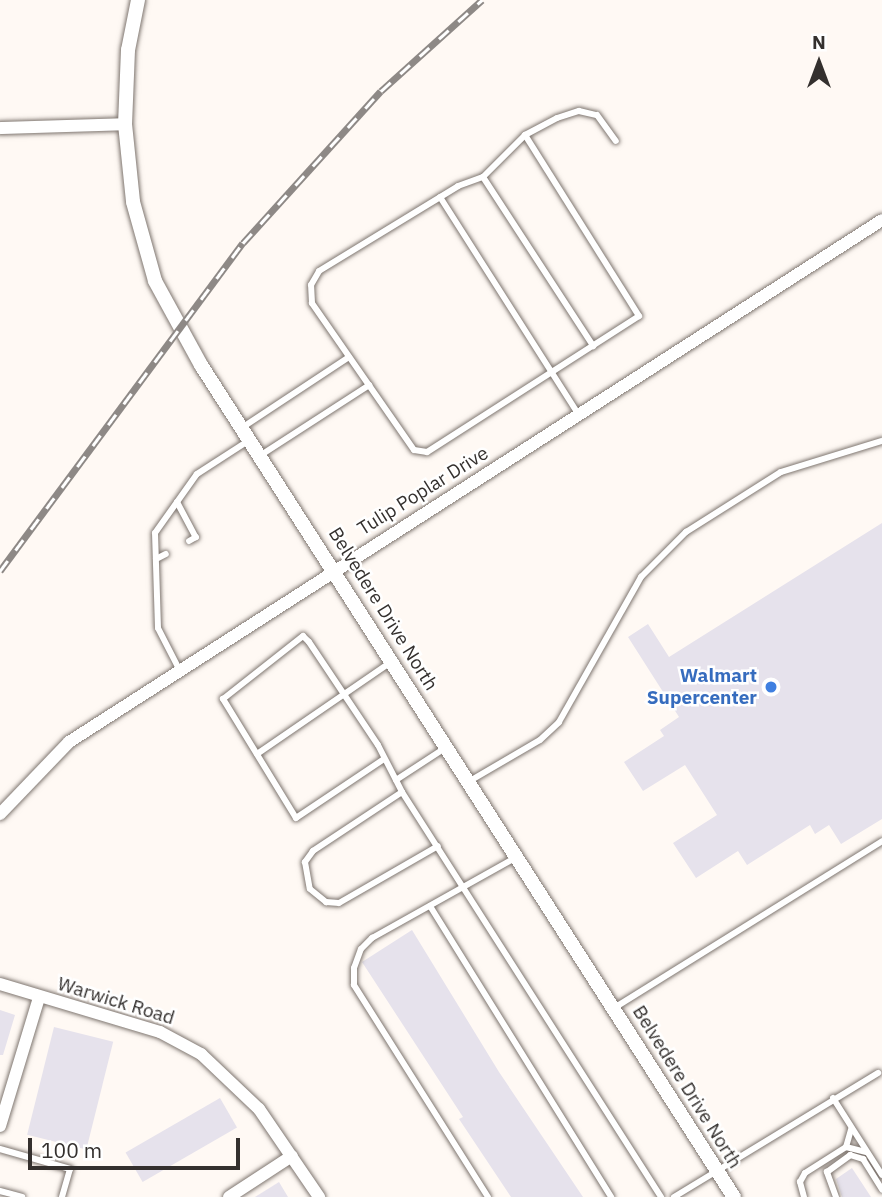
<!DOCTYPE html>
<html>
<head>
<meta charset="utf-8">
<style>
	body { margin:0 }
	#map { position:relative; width:882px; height:1197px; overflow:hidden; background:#fff9f4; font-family:"IBM Plex Sans",sans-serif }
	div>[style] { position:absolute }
	.building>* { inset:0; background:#e6e2ec; transform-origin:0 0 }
	.roads { filter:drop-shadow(0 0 2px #7f7670) drop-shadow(0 0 2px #7f7670) }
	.service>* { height:6px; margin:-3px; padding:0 3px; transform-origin:3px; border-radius:3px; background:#fff }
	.minor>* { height:12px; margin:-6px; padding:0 6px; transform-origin:6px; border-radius:6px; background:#fff }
	.tertiary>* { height:14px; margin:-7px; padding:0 7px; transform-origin:7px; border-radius:7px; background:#fff }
	.rail>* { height:7px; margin-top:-3.5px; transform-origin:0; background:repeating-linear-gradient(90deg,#fff 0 13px,#8e8986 0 26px); box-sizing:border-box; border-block:2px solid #8e8986 }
	.dots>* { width:19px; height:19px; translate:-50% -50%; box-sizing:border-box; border:4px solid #fff; border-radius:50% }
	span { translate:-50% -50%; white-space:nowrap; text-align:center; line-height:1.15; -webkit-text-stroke:5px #fff; paint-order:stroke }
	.street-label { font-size:19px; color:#34302e }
	.shop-label { font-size:19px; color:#366cbe; font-weight:700 }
	.right { translate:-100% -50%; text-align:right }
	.north { position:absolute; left:784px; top:28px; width:70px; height:70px; -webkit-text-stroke:5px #fff; paint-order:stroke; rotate:0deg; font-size:19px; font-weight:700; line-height:28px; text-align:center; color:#34302e }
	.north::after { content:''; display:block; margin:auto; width:24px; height:32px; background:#34302e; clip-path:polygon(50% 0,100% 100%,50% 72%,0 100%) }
	.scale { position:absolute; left:28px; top:1138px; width:212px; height:32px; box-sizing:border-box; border:4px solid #34302e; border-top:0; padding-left:9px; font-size:21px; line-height:24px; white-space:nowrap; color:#34302e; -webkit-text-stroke:5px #fff; paint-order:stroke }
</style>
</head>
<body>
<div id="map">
	<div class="building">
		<div style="clip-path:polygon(882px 523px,882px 819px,841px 844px,829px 825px,815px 834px,810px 825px,747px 865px,738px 851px,696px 878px,673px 843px,717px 815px,685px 765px,643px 791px,624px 762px,664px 736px,660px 730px,679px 717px,628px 637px,648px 624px,669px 657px)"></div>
		<div style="clip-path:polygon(412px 930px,499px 1072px,583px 1197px,511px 1197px,459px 1119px,463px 1117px,362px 962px)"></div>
		<div style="clip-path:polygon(0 1010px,15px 1015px,3px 1055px,0 1055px)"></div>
		<div style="left:54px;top:1027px;width:61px;height:111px;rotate:14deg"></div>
		<div style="left:220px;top:1098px;width:34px;height:109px;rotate:60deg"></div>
		<div style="clip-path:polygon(852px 1168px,871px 1197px,842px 1197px,836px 1179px)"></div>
		<div style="clip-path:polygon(279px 1182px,288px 1197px,255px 1197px)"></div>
	</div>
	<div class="roads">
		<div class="service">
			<div style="left:525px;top:135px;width:214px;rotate:57.8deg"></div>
			<div style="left:639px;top:316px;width:252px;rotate:147.3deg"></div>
			<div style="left:427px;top:452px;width:13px;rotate:-171deg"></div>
			<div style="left:414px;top:450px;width:179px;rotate:-124.8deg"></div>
			<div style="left:312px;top:303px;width:18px;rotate:-93deg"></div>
			<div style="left:311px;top:285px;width:16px;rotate:-60deg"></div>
			<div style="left:319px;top:271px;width:163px;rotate:-31.4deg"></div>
			<div style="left:458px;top:186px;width:27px;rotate:-20deg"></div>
			<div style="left:483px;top:177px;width:59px;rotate:-45deg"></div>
			<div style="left:525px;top:135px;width:36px;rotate:-28deg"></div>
			<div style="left:557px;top:118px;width:23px;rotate:-18deg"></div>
			<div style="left:579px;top:111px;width:18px;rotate:13deg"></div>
			<div style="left:597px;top:115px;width:32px;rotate:54deg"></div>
			<div style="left:483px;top:177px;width:202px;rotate:56.9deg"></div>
			<div style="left:440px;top:197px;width:257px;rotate:57.5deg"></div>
			<div style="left:243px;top:427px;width:127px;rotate:-33.4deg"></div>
			<div style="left:261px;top:455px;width:129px;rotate:-32.9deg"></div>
			<div style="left:177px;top:502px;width:40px;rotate:62deg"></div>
			<div style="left:196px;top:537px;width:8px;rotate:150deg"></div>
			<div style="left:156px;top:559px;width:11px;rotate:-27deg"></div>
			<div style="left:179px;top:669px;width:46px;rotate:-117.1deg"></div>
			<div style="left:158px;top:628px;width:95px;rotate:-91.8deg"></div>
			<div style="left:155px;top:533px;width:72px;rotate:-54.6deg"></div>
			<div style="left:197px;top:474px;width:61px;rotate:-32.9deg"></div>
			<div style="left:257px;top:754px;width:163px;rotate:-34.5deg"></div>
			<div style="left:384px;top:759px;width:106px;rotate:146.2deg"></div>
			<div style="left:296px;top:818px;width:140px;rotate:-121.5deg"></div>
			<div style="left:223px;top:699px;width:102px;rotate:-38.2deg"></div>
			<div style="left:303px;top:636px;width:8px;rotate:45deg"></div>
			<div style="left:309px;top:642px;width:124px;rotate:56.2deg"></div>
			<div style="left:378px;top:745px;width:53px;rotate:62.9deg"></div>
			<div style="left:402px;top:792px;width:481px;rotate:57.4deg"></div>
			<div style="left:396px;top:780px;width:59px;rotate:-33.1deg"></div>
			<div style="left:468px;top:782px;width:83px;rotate:-30.3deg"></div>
			<div style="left:540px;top:740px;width:26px;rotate:-43deg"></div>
			<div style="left:559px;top:722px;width:167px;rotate:-60.5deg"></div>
			<div style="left:641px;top:577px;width:64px;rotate:-45deg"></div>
			<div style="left:686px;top:532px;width:112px;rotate:-32.3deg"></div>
			<div style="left:781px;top:472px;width:106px;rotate:-17.1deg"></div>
			<div style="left:402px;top:792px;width:107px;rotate:146.5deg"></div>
			<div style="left:313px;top:851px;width:14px;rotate:126deg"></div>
			<div style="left:305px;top:862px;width:27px;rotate:80deg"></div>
			<div style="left:310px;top:889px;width:21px;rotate:39deg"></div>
			<div style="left:326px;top:902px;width:13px;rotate:4deg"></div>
			<div style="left:339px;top:903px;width:114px;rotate:-29.9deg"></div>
			<div style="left:430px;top:906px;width:343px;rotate:58.1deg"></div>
			<div style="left:614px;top:1008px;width:316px;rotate:-31.9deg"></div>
			<div style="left:833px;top:1098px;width:91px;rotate:57.5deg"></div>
			<div style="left:846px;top:1147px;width:21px;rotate:14deg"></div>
			<div style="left:0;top:1149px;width:73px;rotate:15.9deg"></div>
			<div style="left:70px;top:1169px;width:29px;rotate:106deg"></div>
			<div style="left:0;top:1191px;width:23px;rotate:15deg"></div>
			<div style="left:488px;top:1197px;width:251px;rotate:-122.3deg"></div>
			<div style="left:354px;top:985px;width:17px;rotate:-90deg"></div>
			<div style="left:354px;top:968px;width:20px;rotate:-70deg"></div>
			<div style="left:361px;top:949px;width:16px;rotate:-45deg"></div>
			<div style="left:372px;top:938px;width:164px;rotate:-29.2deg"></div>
			<div style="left:674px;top:1197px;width:239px;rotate:-31.3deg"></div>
			<div style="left:804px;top:1197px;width:16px;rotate:-105deg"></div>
			<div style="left:800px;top:1182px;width:10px;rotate:-61deg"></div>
			<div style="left:805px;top:1173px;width:49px;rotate:-32.4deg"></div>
			<div style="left:846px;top:1147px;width:19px;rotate:-74deg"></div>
			<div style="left:836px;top:1197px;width:27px;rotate:-110deg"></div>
			<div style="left:827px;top:1172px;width:29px;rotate:-36deg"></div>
			<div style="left:850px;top:1155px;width:14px;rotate:17deg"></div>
			<div style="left:863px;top:1159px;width:36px;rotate:58deg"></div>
		</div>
		<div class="minor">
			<div style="left:0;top:128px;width:125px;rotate:-1.8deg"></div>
			<div style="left:0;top:814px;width:100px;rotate:-46.2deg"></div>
			<div style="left:69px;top:742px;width:966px;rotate:-32.7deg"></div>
			<div style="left:0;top:984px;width:167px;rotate:16.7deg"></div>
			<div style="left:160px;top:1032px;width:47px;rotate:28.2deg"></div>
			<div style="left:201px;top:1054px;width:80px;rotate:43.5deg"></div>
			<div style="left:259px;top:1109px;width:107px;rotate:55.7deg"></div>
			<div style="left:0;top:1126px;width:134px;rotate:-73.1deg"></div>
			<div style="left:229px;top:1197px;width:75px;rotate:-33.1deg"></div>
		</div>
		<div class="tertiary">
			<div style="left:138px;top:0;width:51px;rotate:101.3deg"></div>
			<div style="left:128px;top:50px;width:74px;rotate:92.3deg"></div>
			<div style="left:125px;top:124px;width:78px;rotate:84.1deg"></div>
			<div style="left:133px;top:202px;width:82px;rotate:74.4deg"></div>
			<div style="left:155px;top:281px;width:96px;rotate:61.3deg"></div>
			<div style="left:201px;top:365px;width:988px;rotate:57.36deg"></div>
		</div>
	</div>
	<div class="rail">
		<div style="left:0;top:571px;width:408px;rotate:-53.5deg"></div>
		<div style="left:243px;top:243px;width:205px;rotate:-47.8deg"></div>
		<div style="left:381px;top:91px;width:136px;rotate:-42deg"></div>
	</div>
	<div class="dots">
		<div style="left:771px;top:687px;background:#3f7fe0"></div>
	</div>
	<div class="street-label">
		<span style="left:423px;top:491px;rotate:-32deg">Tulip Poplar Drive</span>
		<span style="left:383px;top:609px;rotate:58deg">Belvedere Drive North</span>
		<span style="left:116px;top:1001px;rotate:17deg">Warwick Road</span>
		<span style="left:687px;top:1087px;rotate:58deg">Belvedere Drive North</span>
	</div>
	<div class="shop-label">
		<span class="right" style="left:757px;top:687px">Walmart<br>Supercenter</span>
	</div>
	<div class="north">N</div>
	<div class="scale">100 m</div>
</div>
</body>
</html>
